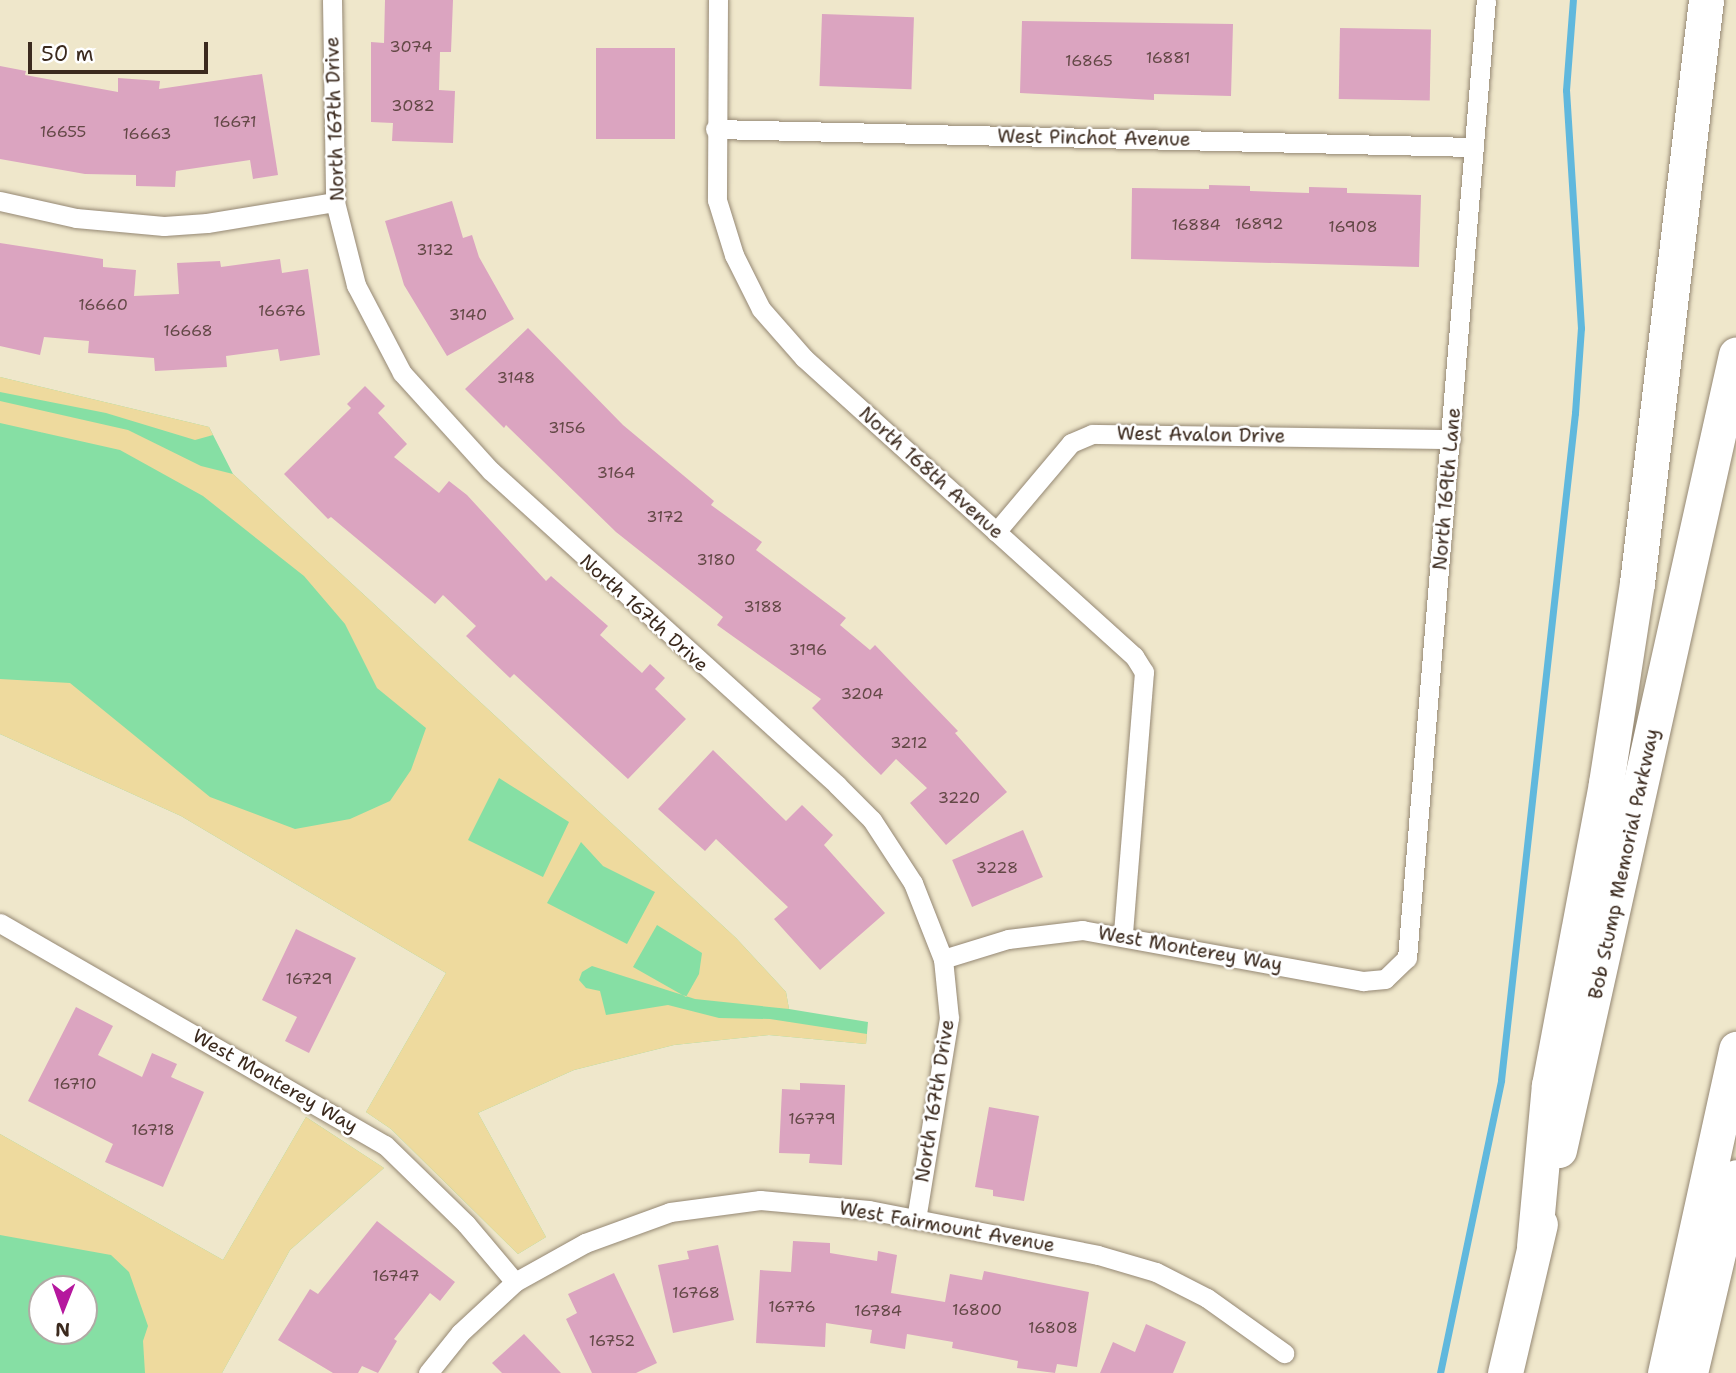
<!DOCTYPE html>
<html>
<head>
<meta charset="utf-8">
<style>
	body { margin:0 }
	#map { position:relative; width:1736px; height:1373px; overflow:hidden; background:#efe7cb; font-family:"Shantell Sans",sans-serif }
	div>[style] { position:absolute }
	.green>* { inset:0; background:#86dfa4 }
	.sand>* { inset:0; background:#eeda9e }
	.stream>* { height:7px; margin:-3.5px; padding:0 3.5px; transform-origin:3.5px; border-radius:3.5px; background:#60b8dd }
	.building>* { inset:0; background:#dba4c0; transform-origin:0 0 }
	.roads { filter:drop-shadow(0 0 2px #958874) drop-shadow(0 0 2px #958874) }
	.street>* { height:19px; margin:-9.5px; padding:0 9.5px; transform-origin:9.5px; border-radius:9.5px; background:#fff }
	.highway>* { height:35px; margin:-17.5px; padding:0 17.5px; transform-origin:17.5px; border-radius:17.5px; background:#fff }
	span { translate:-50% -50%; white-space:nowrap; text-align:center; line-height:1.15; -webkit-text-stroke:5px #fff; paint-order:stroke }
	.number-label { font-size:16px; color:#634846 }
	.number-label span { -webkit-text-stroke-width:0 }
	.street-label { font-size:19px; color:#3b2a1e }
	.north { position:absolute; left:28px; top:1275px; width:70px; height:70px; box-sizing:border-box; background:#fff; border:2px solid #b1aaa5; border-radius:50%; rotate:181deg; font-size:19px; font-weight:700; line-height:28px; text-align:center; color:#3b2a1e }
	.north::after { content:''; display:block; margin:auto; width:24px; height:32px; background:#b5179e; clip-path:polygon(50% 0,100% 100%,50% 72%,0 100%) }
	.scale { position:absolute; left:28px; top:42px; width:180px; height:32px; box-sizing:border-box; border:4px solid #3b2a1e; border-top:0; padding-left:9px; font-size:21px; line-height:24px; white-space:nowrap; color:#3b2a1e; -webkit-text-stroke:5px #fff; paint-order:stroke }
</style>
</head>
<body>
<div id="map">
	<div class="green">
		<div style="clip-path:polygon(0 377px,209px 427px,233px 474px,736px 938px,786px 992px,789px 1009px,868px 1022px,866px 1044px,769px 1035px,674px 1045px,574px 1070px,478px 1113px,546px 1237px,518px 1254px,391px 1129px,366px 1112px,446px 973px,181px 816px,0 734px)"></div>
		<div style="clip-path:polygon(evenodd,306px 1117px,384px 1168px,290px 1250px,222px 1373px,0 1373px,0 1134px,223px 1260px,306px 1117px,42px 1289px,84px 1289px,84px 1331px,42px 1331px,42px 1289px)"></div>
	</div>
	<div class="sand">
		<div style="clip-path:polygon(0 377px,209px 427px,213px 435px,195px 440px,106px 413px,0 392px)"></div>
		<div style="clip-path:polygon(evenodd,0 401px,128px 430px,201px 466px,233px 474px,736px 938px,786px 992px,789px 1009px,695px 999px,592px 966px,582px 972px,579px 980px,586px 988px,600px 991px,606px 1015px,668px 1005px,719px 1018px,770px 1019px,867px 1034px,866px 1044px,769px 1035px,674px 1045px,574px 1070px,478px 1113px,546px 1237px,518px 1254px,391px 1129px,366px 1112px,446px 973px,181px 816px,0 734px,0 679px,70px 683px,210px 797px,295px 829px,350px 819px,390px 801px,411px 770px,426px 728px,377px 688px,345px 624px,304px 576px,203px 496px,120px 450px,0 423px,0 401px,499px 778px,569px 822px,543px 877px,468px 840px,499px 778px,0 401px,581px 842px,603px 866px,655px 892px,627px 944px,547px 903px,581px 842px,0 401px,657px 925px,702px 953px,699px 974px,686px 997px,633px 967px,657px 925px)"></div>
		<div style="clip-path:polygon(306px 1117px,384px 1168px,290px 1250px,222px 1373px,145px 1373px,143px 1341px,148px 1326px,129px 1272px,111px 1255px,0 1235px,0 1134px,223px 1260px)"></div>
	</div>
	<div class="stream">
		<div style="left:1440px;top:1373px;width:299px;rotate:-78.2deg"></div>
		<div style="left:1501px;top:1080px;width:671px;rotate:-83.67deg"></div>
		<div style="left:1575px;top:413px;width:85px;rotate:-86deg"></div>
		<div style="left:1581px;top:328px;width:238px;rotate:-93.6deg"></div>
		<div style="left:1566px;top:90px;width:90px;rotate:-85.6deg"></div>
	</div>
	<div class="building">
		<div style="clip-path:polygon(385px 0,453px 0,451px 52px,440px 52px,439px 90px,455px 91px,453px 143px,392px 141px,393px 123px,371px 122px,371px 42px,384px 43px)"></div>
		<div style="left:822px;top:14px;width:92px;height:72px;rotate:2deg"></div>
		<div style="clip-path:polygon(1022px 21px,1233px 24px,1231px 96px,1154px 94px,1154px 100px,1020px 93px)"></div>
		<div style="left:1340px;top:28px;width:91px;height:71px;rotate:1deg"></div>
		<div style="left:596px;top:48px;width:79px;height:91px"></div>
		<div style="clip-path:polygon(0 66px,26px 71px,25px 75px,118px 92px,118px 78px,160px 81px,159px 89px,262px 74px,278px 175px,253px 179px,250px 160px,176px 171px,175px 187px,136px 186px,136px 175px,85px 174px,0 159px)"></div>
		<div style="clip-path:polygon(1209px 185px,1250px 186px,1250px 191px,1309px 193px,1309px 187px,1347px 188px,1347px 193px,1421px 195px,1419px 267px,1131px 259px,1132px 188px,1209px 189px)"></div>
		<div style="clip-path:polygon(452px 201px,463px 238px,472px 235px,479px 257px,514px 319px,447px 356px,404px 285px,385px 221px)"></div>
		<div style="clip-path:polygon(0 243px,103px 259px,103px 267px,136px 270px,134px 296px,179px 294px,177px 263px,220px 261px,221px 267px,280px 259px,282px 273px,308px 269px,320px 355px,280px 361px,278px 349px,226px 356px,227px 367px,155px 371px,154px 358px,88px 353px,89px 341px,44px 337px,40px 355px,0 346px)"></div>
		<div style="clip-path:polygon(528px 328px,623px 425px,714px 501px,711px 505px,762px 542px,756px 550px,846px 618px,840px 625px,870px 650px,875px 645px,958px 731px,955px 733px,1007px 792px,946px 845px,910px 803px,927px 788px,896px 759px,881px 775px,812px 708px,821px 699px,717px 625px,723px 617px,616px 532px,506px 425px,504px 428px,465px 389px)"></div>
		<div style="clip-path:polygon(365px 386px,385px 406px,378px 413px,407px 444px,394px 457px,439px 493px,449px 481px,467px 495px,546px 581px,551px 576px,608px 626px,600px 635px,642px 673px,650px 664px,665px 678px,655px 689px,686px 719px,628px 779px,514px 674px,510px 678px,466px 636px,476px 626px,443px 595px,435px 604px,331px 517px,328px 519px,284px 474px,351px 408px,347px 404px)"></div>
		<div style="clip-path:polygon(713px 750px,786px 821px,802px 805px,833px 835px,824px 845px,885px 913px,820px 970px,774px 919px,788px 907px,716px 839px,705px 851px,658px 809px)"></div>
		<div style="left:1023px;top:830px;width:51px;height:77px;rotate:67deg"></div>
		<div style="clip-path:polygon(296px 929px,356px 958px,309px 1053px,285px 1041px,297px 1017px,262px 1000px)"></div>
		<div style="clip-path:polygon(76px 1007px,113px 1026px,98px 1055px,142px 1077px,152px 1053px,177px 1064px,171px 1077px,204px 1092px,163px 1187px,105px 1162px,113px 1144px,28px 1101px)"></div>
		<div style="clip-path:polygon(800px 1083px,845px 1085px,842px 1165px,809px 1163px,810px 1154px,779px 1153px,782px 1089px,800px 1090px)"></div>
		<div style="clip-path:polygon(989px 1107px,1039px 1116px,1024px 1201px,993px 1196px,993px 1190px,975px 1187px)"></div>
		<div style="clip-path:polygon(377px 1221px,455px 1282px,440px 1301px,430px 1293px,394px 1339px,397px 1341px,378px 1373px,362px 1366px,358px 1373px,333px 1373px,278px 1340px,310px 1289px,318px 1294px)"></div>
		<div style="clip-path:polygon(793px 1241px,830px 1243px,830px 1253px,877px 1261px,878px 1251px,897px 1255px,891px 1293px,945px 1302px,950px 1274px,982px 1280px,984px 1271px,1089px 1292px,1077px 1367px,1057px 1364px,1055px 1373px,1017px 1368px,1018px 1361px,952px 1348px,953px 1342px,907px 1334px,905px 1349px,870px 1343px,872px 1330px,826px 1323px,825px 1347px,756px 1343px,760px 1270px,791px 1272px)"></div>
		<div style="clip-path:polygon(718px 1245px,734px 1320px,673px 1333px,658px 1265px,689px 1259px,687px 1251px)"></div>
		<div style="clip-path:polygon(614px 1273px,657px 1363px,636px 1373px,592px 1373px,566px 1319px,577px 1313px,568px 1294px)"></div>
		<div style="clip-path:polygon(1146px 1324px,1186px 1342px,1173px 1373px,1100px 1373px,1113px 1342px,1135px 1352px)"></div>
		<div style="clip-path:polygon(524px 1334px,561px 1373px,502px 1373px,492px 1363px)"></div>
	</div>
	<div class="roads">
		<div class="street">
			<div style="left:332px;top:0;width:202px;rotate:89.1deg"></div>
			<div style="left:335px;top:202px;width:86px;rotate:75.8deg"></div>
			<div style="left:356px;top:285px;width:99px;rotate:62.4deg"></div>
			<div style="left:402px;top:373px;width:132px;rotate:47.8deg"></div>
			<div style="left:491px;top:471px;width:467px;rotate:42.2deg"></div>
			<div style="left:837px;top:785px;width:49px;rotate:45deg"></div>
			<div style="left:872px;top:820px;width:75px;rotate:56.9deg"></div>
			<div style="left:913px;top:883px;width:82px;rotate:68.5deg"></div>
			<div style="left:943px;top:959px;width:59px;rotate:84.2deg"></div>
			<div style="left:949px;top:1018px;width:204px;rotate:99.3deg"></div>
			<div style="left:718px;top:0;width:200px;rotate:90.3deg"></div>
			<div style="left:717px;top:200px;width:58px;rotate:72.8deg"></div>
			<div style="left:734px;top:255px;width:60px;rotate:63.4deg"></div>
			<div style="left:761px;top:309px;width:65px;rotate:48.7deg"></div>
			<div style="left:804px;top:358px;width:445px;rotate:42.1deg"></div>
			<div style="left:1134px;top:656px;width:19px;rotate:58deg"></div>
			<div style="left:1144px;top:672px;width:263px;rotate:94.6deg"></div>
			<div style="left:715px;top:129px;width:759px;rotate:1.36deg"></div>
			<div style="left:0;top:201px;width:78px;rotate:12.6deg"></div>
			<div style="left:76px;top:218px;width:88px;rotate:5.2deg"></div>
			<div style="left:164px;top:226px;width:43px;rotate:-4deg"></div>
			<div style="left:207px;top:223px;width:130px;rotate:-9.3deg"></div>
			<div style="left:996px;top:532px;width:116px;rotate:-49.9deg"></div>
			<div style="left:1071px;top:443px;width:23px;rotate:-23deg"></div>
			<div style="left:1092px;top:434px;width:359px;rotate:0.8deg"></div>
			<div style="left:0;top:923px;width:444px;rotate:30deg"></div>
			<div style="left:385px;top:1145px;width:113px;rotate:44.3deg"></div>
			<div style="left:466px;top:1224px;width:76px;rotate:49.8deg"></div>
			<div style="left:943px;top:959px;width:68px;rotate:-17.1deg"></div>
			<div style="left:1008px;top:939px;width:75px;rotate:-6.9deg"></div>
			<div style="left:1082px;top:930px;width:286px;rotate:10.3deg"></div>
			<div style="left:1363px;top:981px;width:22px;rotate:-5deg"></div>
			<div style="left:1385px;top:979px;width:30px;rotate:-44deg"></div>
			<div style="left:1407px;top:958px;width:961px;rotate:-85.29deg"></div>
			<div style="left:428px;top:1373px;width:51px;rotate:-51.3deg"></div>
			<div style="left:460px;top:1333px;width:75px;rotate:-42.8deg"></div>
			<div style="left:515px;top:1282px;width:80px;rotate:-29.1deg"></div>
			<div style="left:585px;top:1243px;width:90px;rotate:-20deg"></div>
			<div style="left:670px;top:1212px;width:91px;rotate:-7.6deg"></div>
			<div style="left:760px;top:1200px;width:109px;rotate:5.2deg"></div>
			<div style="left:869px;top:1210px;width:233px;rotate:11.1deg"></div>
			<div style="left:1098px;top:1255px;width:60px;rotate:16.3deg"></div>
			<div style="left:1156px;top:1272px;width:57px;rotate:27deg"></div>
			<div style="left:1207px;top:1298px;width:95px;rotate:35.5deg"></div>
		</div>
		<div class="highway">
			<div style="left:1559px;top:1150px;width:815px;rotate:-77.46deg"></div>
			<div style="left:1534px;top:1246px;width:162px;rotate:-84.7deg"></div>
			<div style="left:1549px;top:1085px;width:307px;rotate:-79.3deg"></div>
			<div style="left:1606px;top:783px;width:202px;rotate:-81.2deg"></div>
			<div style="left:1637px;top:583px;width:587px;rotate:-83.25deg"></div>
			<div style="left:1505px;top:1373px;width:153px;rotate:-76.8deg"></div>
			<div style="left:1665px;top:1373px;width:332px;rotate:-77.6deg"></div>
			<div style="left:1690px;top:1373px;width:201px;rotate:-76.8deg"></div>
		</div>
	</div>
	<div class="number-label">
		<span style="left:411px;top:47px">3074</span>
		<span style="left:1168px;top:58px">16881</span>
		<span style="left:1089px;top:61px">16865</span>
		<span style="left:413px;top:106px">3082</span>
		<span style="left:235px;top:122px">16671</span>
		<span style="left:63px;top:132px">16655</span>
		<span style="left:147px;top:134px">16663</span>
		<span style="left:1259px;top:224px">16892</span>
		<span style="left:1196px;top:225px">16884</span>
		<span style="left:1353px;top:227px">16908</span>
		<span style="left:435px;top:250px">3132</span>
		<span style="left:103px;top:305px">16660</span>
		<span style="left:282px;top:311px">16676</span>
		<span style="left:468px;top:315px">3140</span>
		<span style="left:188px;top:331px">16668</span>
		<span style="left:516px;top:378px">3148</span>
		<span style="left:567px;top:428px">3156</span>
		<span style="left:616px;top:473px">3164</span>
		<span style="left:665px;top:517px">3172</span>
		<span style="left:716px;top:560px">3180</span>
		<span style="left:763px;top:607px">3188</span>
		<span style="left:808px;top:650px">3196</span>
		<span style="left:862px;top:694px">3204</span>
		<span style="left:909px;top:743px">3212</span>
		<span style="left:959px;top:798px">3220</span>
		<span style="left:997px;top:868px">3228</span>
		<span style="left:309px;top:979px">16729</span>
		<span style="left:75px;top:1084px">16710</span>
		<span style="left:812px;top:1119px">16779</span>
		<span style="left:153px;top:1130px">16718</span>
		<span style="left:396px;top:1276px">16747</span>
		<span style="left:696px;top:1293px">16768</span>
		<span style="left:792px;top:1307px">16776</span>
		<span style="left:977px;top:1310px">16800</span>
		<span style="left:878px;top:1311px">16784</span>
		<span style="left:1053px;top:1328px">16808</span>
		<span style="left:612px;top:1341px">16752</span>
	</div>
	<div class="street-label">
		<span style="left:335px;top:119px;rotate:-92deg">North 167th Drive</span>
		<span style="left:1094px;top:138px;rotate:1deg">West Pinchot Avenue</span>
		<span style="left:1201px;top:435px;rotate:1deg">West Avalon Drive</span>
		<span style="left:931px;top:473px;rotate:42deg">North 168th Avenue</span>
		<span style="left:1447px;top:489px;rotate:-85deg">North 169th Lane</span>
		<span style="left:644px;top:613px;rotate:42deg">North 167th Drive</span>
		<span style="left:1624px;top:864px;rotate:-78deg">Bob Stump Memorial Parkway</span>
		<span style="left:1190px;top:949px;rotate:10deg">West Monterey Way</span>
		<span style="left:275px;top:1081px;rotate:30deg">West Monterey Way</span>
		<span style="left:935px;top:1101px;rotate:-81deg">North 167th Drive</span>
		<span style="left:947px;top:1227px;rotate:10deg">West Fairmount Avenue</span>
	</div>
	<div class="north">N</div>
	<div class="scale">50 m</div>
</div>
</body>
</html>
